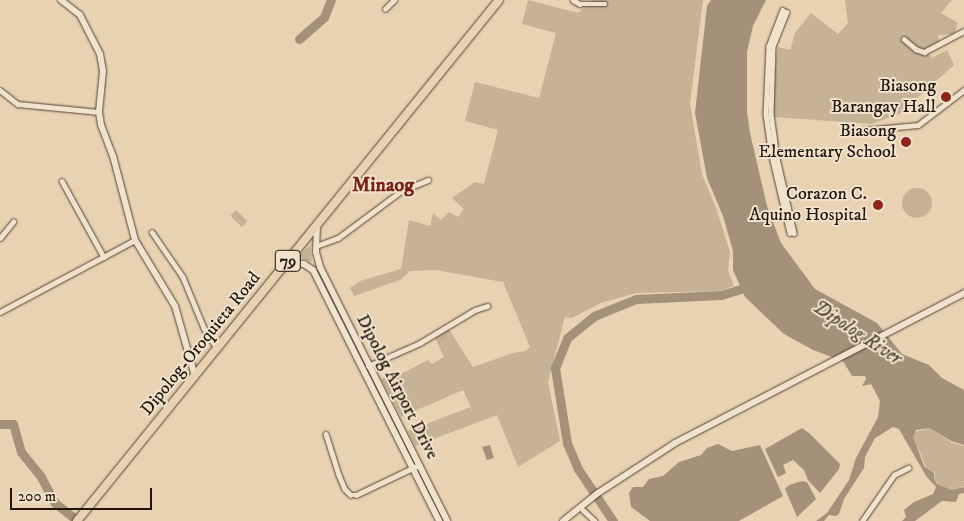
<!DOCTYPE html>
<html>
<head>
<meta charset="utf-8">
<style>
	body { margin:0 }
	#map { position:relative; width:964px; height:521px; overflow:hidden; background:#e8d2b2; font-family:"IM FELL DW Pica",serif }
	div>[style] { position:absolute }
	.green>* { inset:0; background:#c6b295; transform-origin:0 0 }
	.round { border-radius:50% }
	.water>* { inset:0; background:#a49179 }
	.river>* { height:9px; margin:-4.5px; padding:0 4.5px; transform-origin:4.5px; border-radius:4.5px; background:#a49179 }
	.roads { filter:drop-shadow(0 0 1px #534433) drop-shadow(0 0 1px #534433) }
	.minor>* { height:4.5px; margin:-2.25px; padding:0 2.25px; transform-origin:2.25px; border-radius:2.25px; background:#f0e2cd }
	.secondary>* { height:6px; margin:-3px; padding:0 3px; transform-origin:3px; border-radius:3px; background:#f0e2cd }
	.trunk>* { height:8px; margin:-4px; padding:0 4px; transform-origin:4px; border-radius:4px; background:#e8d2b2 }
	.dots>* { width:14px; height:14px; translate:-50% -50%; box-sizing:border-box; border:2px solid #f0e2cd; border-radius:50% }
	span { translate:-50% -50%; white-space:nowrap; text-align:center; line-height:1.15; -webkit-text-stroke:4px #f0e2cd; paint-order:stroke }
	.shield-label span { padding:1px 4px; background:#f0e2cd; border:1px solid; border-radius:4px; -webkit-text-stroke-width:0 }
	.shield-label { font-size:16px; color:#211409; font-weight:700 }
	.poi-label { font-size:18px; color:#211409 }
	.right { translate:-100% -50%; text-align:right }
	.street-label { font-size:18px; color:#211409 }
	.water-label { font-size:19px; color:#554636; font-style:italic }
	.quarter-label { font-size:20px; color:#7a1f14; font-weight:700 }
	.scale { position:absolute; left:10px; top:488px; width:142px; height:22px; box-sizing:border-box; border:2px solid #211409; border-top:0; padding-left:6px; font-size:15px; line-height:18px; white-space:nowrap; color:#211409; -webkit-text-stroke:4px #f0e2cd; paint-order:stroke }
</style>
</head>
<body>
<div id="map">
	<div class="green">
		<div style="clip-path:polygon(528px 0,578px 13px,592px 0,703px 0,690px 104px,702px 174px,716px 208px,730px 252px,728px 271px,734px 286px,719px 291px,636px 293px,601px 303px,572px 318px,565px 317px,548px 382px,560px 441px,518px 467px,497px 415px,415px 446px,408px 431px,471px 407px,463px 390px,401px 417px,381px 379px,405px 372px,428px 360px,432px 364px,444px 357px,434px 336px,448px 328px,473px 367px,513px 353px,526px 351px,530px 347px,503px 282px,436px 270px,410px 271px,400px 280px,354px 296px,350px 288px,360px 281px,401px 269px,409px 220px,430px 226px,433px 213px,441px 220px,449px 212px,458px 217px,464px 209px,452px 198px,475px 182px,484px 184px,498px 130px,465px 121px,475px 82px,539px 98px,556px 33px,522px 24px)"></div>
		<div style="clip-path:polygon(845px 0,952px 0,941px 13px,958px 23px,954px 34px,938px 35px,939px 42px,929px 54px,932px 58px,947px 50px,954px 65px,899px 114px,872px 124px,774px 117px,773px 79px,778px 47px,790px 50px,795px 33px,811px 13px,838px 34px,848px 23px)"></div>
		<div class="round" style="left:902px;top:188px;width:30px;height:30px"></div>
		<div style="left:236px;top:210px;width:16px;height:8px;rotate:45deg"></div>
		<div style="clip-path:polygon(310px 245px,312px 262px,298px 257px)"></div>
		<div style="clip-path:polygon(931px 428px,952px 443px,964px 446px,964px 486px,951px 490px,941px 488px,934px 479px,935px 473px,926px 467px,913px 436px,914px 432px)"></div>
	</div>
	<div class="water">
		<div style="clip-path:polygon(711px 0,766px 0,753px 26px,747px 52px,747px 112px,750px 133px,767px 206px,781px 243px,815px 289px,877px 323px,902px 354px,929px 365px,942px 378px,964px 390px,964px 445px,951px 441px,930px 428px,916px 430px,913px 436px,924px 466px,934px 473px,934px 479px,937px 484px,951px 490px,964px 487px,964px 493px,959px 494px,956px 502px,942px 501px,915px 521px,902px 521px,906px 517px,904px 510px,914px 502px,933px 494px,936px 487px,926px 476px,899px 429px,893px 427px,875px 438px,865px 457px,864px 468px,844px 499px,839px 514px,836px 516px,829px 515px,824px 521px,816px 521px,827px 513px,849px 480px,856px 458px,878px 417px,880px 401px,871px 384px,862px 386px,866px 379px,865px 376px,852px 376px,843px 361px,813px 350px,784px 334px,745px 297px,733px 270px,733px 251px,723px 216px,707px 178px,695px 113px,707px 6px)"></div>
		<div style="clip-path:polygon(802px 428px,810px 434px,840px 464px,839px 469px,820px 493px,808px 480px,804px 470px,793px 460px,783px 465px,786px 473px,778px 477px,765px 449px)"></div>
		<div style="clip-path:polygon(718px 444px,732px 451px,760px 445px,783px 496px,739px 521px,650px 521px,631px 507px,629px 493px,633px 487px,643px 487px,649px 479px,663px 476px,679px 462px,701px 455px,707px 448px)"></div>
		<div style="clip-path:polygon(490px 445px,494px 458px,487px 460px,482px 447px)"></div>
		<div style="clip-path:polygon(802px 481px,807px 482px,816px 499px,797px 517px,785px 489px,789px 485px)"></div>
	</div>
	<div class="river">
		<div style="left:299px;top:39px;width:33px;rotate:-41deg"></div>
		<div style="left:324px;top:17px;width:18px;rotate:-68deg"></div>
		<div style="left:0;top:424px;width:13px"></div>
		<div style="left:13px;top:424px;width:29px;rotate:74deg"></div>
		<div style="left:21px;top:452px;width:32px;rotate:51deg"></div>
		<div style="left:41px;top:477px;width:30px;rotate:62deg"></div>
		<div style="left:55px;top:503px;width:23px;rotate:38deg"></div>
		<div style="left:613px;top:521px;width:63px;rotate:-123.9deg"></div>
		<div style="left:578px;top:469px;width:28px;rotate:-113deg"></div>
		<div style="left:567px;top:443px;width:76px;rotate:-99.1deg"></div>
		<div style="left:555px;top:368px;width:32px;rotate:-68deg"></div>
		<div style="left:567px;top:338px;width:35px;rotate:-39deg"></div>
		<div style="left:594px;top:316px;width:45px;rotate:-22deg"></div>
		<div style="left:636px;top:299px;width:85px;rotate:-2.7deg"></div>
		<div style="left:721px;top:295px;width:31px;rotate:-17deg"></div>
	</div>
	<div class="roads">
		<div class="minor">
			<div style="left:573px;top:0;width:8px;rotate:30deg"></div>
			<div style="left:580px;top:4px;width:25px"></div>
			<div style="left:385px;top:9px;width:13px;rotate:-45deg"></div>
			<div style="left:783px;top:10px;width:39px;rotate:111deg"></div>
			<div style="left:769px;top:46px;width:68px;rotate:92.5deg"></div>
			<div style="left:766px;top:114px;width:42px;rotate:81.9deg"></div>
			<div style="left:772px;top:156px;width:79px;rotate:76.8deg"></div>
			<div style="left:787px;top:12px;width:38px;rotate:112deg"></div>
			<div style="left:773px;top:47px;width:67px;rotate:91.7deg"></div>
			<div style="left:771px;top:114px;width:44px;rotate:82.2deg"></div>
			<div style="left:777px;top:158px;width:77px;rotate:77.2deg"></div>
			<div style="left:904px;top:39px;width:16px;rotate:40deg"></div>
			<div style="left:916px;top:49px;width:9px;rotate:21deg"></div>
			<div style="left:924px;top:52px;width:45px;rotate:-27.7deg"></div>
			<div style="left:0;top:90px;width:23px;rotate:38deg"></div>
			<div style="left:18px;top:104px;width:81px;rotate:5.6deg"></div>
			<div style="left:864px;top:130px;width:54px;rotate:-5.3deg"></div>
			<div style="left:918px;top:125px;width:58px;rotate:-37.3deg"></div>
			<div style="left:62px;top:181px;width:87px;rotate:61.1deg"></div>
			<div style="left:152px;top:232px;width:55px;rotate:55.4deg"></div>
			<div style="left:183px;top:277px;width:55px;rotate:67.6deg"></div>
			<div style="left:204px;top:328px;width:24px;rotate:57deg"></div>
			<div style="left:0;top:238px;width:21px;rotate:-51deg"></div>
			<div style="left:316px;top:246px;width:23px;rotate:-20deg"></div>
			<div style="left:338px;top:238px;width:79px;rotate:-36.7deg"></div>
			<div style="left:401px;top:191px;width:29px;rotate:-22deg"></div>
			<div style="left:0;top:312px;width:153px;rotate:-28.1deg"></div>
			<div style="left:368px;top:366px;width:57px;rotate:-23.9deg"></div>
			<div style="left:420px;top:343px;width:64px;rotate:-31deg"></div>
			<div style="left:475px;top:310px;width:13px;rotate:-18deg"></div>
			<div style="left:326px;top:434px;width:43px;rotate:72.4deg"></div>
			<div style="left:339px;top:475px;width:15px;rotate:67deg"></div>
			<div style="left:345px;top:489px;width:8px;rotate:45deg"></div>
			<div style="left:351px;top:495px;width:5px"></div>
			<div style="left:356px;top:495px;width:70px;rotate:-25.5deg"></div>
			<div style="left:583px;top:510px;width:16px;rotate:43deg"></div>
			<div style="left:862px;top:521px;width:56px;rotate:-55.2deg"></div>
			<div style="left:894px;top:475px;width:16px;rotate:-27deg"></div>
		</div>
		<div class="secondary">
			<div style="left:61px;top:0;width:24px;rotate:38deg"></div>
			<div style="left:80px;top:15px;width:44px;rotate:62.9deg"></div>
			<div style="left:100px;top:54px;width:17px;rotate:80deg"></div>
			<div style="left:103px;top:71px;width:41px;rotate:95.6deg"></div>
			<div style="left:99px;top:112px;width:13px;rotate:81deg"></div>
			<div style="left:101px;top:125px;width:33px;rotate:69deg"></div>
			<div style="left:113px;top:156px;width:87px;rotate:75.3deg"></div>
			<div style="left:135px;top:240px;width:77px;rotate:58.8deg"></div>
			<div style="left:175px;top:306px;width:73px;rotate:74.1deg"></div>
			<div style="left:317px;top:224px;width:28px;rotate:92deg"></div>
			<div style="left:316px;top:252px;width:16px;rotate:75deg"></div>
			<div style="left:320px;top:267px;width:284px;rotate:63.4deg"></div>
			<div style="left:286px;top:263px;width:18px;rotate:3deg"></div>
			<div style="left:304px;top:264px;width:11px;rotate:34deg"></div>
			<div style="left:313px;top:270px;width:281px;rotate:63.3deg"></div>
			<div style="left:563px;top:521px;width:45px;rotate:-38.7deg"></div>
			<div style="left:598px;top:493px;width:92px;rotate:-33deg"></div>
			<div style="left:675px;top:443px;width:326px;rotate:-27.4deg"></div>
		</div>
		<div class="trunk">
			<div style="left:77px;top:521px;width:670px;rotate:-50.99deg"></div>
		</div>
	</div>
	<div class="dots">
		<div style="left:946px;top:97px;background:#8f2418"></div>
		<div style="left:906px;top:142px;background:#8f2418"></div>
		<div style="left:878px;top:205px;background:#8f2418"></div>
	</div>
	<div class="shield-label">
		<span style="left:288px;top:261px">79</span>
	</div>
	<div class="poi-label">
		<span class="right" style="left:936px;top:97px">Biasong<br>Barangay Hall</span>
		<span class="right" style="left:896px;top:142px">Biasong<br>Elementary School</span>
		<span class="right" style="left:867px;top:205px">Corazon C.<br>Aquino Hospital</span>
	</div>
	<div class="street-label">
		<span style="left:201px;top:344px;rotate:-51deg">Dipolog-Oroquieta Road</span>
		<span style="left:397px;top:387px;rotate:63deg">Dipolog Airport Drive</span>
	</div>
	<div class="water-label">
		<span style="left:857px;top:333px;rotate:33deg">Dipolog River</span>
	</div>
	<div class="quarter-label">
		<span style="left:383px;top:185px">Minaog</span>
	</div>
	<div class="scale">200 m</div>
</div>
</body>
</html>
